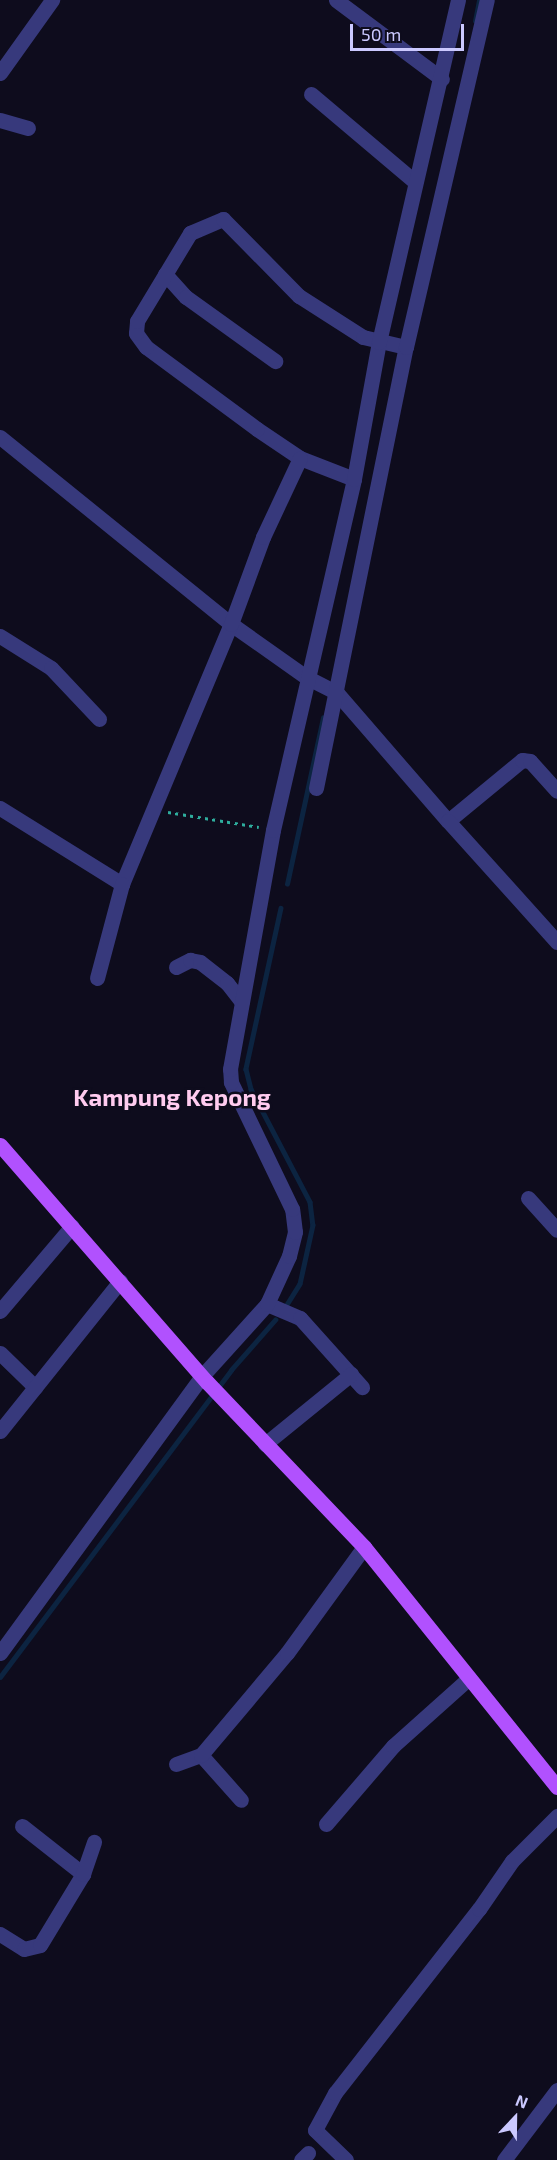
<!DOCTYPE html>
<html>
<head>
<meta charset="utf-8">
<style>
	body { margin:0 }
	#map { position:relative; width:557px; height:2160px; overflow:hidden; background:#0e0c1d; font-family:"Exo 2",sans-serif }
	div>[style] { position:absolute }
	.stream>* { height:4.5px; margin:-2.25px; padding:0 2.25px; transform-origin:2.25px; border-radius:2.25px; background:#0c2441 }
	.path>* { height:3px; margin-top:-1.5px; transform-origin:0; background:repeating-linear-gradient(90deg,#2ead9d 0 3px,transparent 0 7.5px) }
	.minor>* { height:15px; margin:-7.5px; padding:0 7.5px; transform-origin:7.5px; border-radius:7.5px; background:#37397c }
	.major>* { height:15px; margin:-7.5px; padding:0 7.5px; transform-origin:7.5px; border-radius:7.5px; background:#b151fe }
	span { translate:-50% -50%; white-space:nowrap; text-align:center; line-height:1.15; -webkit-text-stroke:5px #0e0c1d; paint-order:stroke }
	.neighbourhood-label { font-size:24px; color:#ffcbef; font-weight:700 }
	.north { position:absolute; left:485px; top:2088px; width:60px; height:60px; -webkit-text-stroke:4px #0e0c1d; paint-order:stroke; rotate:22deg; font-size:16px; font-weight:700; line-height:24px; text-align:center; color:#cbc9ff }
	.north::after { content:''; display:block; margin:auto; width:21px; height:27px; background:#cbc9ff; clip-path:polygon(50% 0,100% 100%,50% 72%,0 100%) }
	.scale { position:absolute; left:350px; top:24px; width:114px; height:27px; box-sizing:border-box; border:3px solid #cbc9ff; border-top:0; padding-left:8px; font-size:18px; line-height:21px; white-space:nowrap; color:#cbc9ff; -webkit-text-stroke:4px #0e0c1d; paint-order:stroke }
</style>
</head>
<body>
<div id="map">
	<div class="stream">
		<div style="left:475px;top:21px;width:21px;rotate:-79deg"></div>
		<div style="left:287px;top:884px;width:170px;rotate:-77.8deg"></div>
		<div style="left:281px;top:908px;width:165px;rotate:102.3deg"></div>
		<div style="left:246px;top:1069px;width:21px;rotate:76deg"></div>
		<div style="left:251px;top:1089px;width:127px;rotate:62.4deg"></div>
		<div style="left:310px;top:1202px;width:23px;rotate:83deg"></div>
		<div style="left:313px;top:1225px;width:60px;rotate:102.4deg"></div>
		<div style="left:300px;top:1284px;width:28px;rotate:122deg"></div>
		<div style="left:0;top:1677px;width:384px;rotate:-53deg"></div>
		<div style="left:231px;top:1370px;width:67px;rotate:-48.7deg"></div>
	</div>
	<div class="path">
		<div style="left:168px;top:812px;width:92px;rotate:9.4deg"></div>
	</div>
	<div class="minor">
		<div style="left:336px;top:0;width:132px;rotate:36.7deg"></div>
		<div style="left:0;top:73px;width:90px;rotate:-54.5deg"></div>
		<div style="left:311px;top:94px;width:136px;rotate:40.2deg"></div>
		<div style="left:0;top:120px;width:29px;rotate:16deg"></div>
		<div style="left:165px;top:274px;width:31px;rotate:48deg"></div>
		<div style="left:186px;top:297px;width:110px;rotate:35.7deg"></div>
		<div style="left:0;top:437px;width:297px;rotate:39deg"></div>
		<div style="left:231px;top:624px;width:92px;rotate:35.2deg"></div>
		<div style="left:306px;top:677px;width:35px;rotate:27deg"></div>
		<div style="left:337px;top:693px;width:169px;rotate:49.1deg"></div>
		<div style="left:448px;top:821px;width:96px;rotate:-39.5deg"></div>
		<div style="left:522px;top:760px;width:8px;rotate:7deg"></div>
		<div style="left:530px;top:761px;width:40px;rotate:48deg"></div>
		<div style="left:354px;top:479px;width:58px;rotate:-158.7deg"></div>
		<div style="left:300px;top:458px;width:52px;rotate:-146deg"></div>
		<div style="left:257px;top:429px;width:138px;rotate:-143.5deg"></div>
		<div style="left:146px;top:347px;width:17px;rotate:-126deg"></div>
		<div style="left:136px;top:333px;width:12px;rotate:-85deg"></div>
		<div style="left:137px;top:321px;width:103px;rotate:-58.9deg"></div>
		<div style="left:190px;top:233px;width:36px;rotate:-23deg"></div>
		<div style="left:223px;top:219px;width:108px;rotate:45.4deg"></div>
		<div style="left:299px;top:296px;width:76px;rotate:32.6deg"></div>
		<div style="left:363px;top:337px;width:44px;rotate:13.1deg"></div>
		<div style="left:0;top:636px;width:60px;rotate:32.1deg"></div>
		<div style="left:51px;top:668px;width:70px;rotate:46.7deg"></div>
		<div style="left:316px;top:788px;width:450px;rotate:-78.5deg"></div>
		<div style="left:406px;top:347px;width:356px;rotate:-76.9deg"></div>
		<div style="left:0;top:808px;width:144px;rotate:31.9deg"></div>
		<div style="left:122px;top:884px;width:282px;rotate:-67.3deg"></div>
		<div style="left:231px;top:624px;width:93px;rotate:-69.8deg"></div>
		<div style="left:263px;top:537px;width:87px;rotate:-64.9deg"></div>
		<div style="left:448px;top:821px;width:163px;rotate:48deg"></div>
		<div style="left:176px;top:967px;width:16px;rotate:-27deg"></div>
		<div style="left:190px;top:960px;width:10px;rotate:11deg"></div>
		<div style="left:200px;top:962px;width:34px;rotate:38deg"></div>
		<div style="left:227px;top:983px;width:24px;rotate:52deg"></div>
		<div style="left:97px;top:978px;width:97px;rotate:-75.1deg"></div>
		<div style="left:528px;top:1198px;width:43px;rotate:47.8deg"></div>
		<div style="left:267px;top:1304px;width:36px;rotate:23deg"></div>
		<div style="left:300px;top:1318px;width:93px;rotate:48.1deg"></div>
		<div style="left:0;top:1311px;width:111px;rotate:-49.7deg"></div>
		<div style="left:0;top:1353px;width:49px;rotate:44.2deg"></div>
		<div style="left:0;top:1431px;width:192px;rotate:-51.3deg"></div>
		<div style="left:265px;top:1444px;width:111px;rotate:-39.1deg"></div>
		<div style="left:0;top:1653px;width:343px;rotate:-53.9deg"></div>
		<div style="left:202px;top:1376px;width:97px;rotate:-47.9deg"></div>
		<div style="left:267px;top:1304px;width:53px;rotate:-65.4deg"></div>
		<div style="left:289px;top:1256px;width:25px;rotate:-76deg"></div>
		<div style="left:295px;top:1232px;width:23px;rotate:-97deg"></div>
		<div style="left:292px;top:1209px;width:141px;rotate:-115.7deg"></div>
		<div style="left:231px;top:1082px;width:13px;rotate:-94deg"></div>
		<div style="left:230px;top:1069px;width:243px;rotate:-79.8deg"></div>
		<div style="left:273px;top:830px;width:360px;rotate:-77deg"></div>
		<div style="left:354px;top:479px;width:139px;rotate:-79.7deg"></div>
		<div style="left:379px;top:342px;width:351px;rotate:-77deg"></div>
		<div style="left:201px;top:1755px;width:60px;rotate:48.4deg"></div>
		<div style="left:176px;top:1764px;width:27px;rotate:-20deg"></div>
		<div style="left:201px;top:1755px;width:133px;rotate:-49.9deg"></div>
		<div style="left:287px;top:1653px;width:131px;rotate:-54deg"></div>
		<div style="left:326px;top:1824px;width:103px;rotate:-49.3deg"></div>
		<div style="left:393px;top:1746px;width:102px;rotate:-41.8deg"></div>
		<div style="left:22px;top:1826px;width:78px;rotate:38.2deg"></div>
		<div style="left:0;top:1934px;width:28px;rotate:32deg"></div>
		<div style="left:24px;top:1949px;width:16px;rotate:-14deg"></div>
		<div style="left:40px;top:1945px;width:83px;rotate:-58.8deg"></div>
		<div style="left:83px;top:1874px;width:34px;rotate:-71deg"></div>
		<div style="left:301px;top:2160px;width:10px;rotate:-45deg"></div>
		<div style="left:346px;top:2160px;width:43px;rotate:-135.9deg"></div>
		<div style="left:315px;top:2130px;width:42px;rotate:-61.6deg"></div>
		<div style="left:335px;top:2093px;width:234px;rotate:-52deg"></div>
		<div style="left:479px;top:1909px;width:58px;rotate:-55.5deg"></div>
		<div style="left:512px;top:1861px;width:64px;rotate:-45deg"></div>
		<div style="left:504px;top:2160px;width:88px;rotate:-52.9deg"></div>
	</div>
	<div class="major">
		<div style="left:0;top:1145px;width:315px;rotate:48.9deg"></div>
		<div style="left:207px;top:1382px;width:228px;rotate:46.4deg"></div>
		<div style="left:364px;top:1547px;width:308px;rotate:51.2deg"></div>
	</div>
	<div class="neighbourhood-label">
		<span style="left:172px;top:1097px">Kampung Kepong</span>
	</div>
	<div class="north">N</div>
	<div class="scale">50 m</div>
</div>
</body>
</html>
